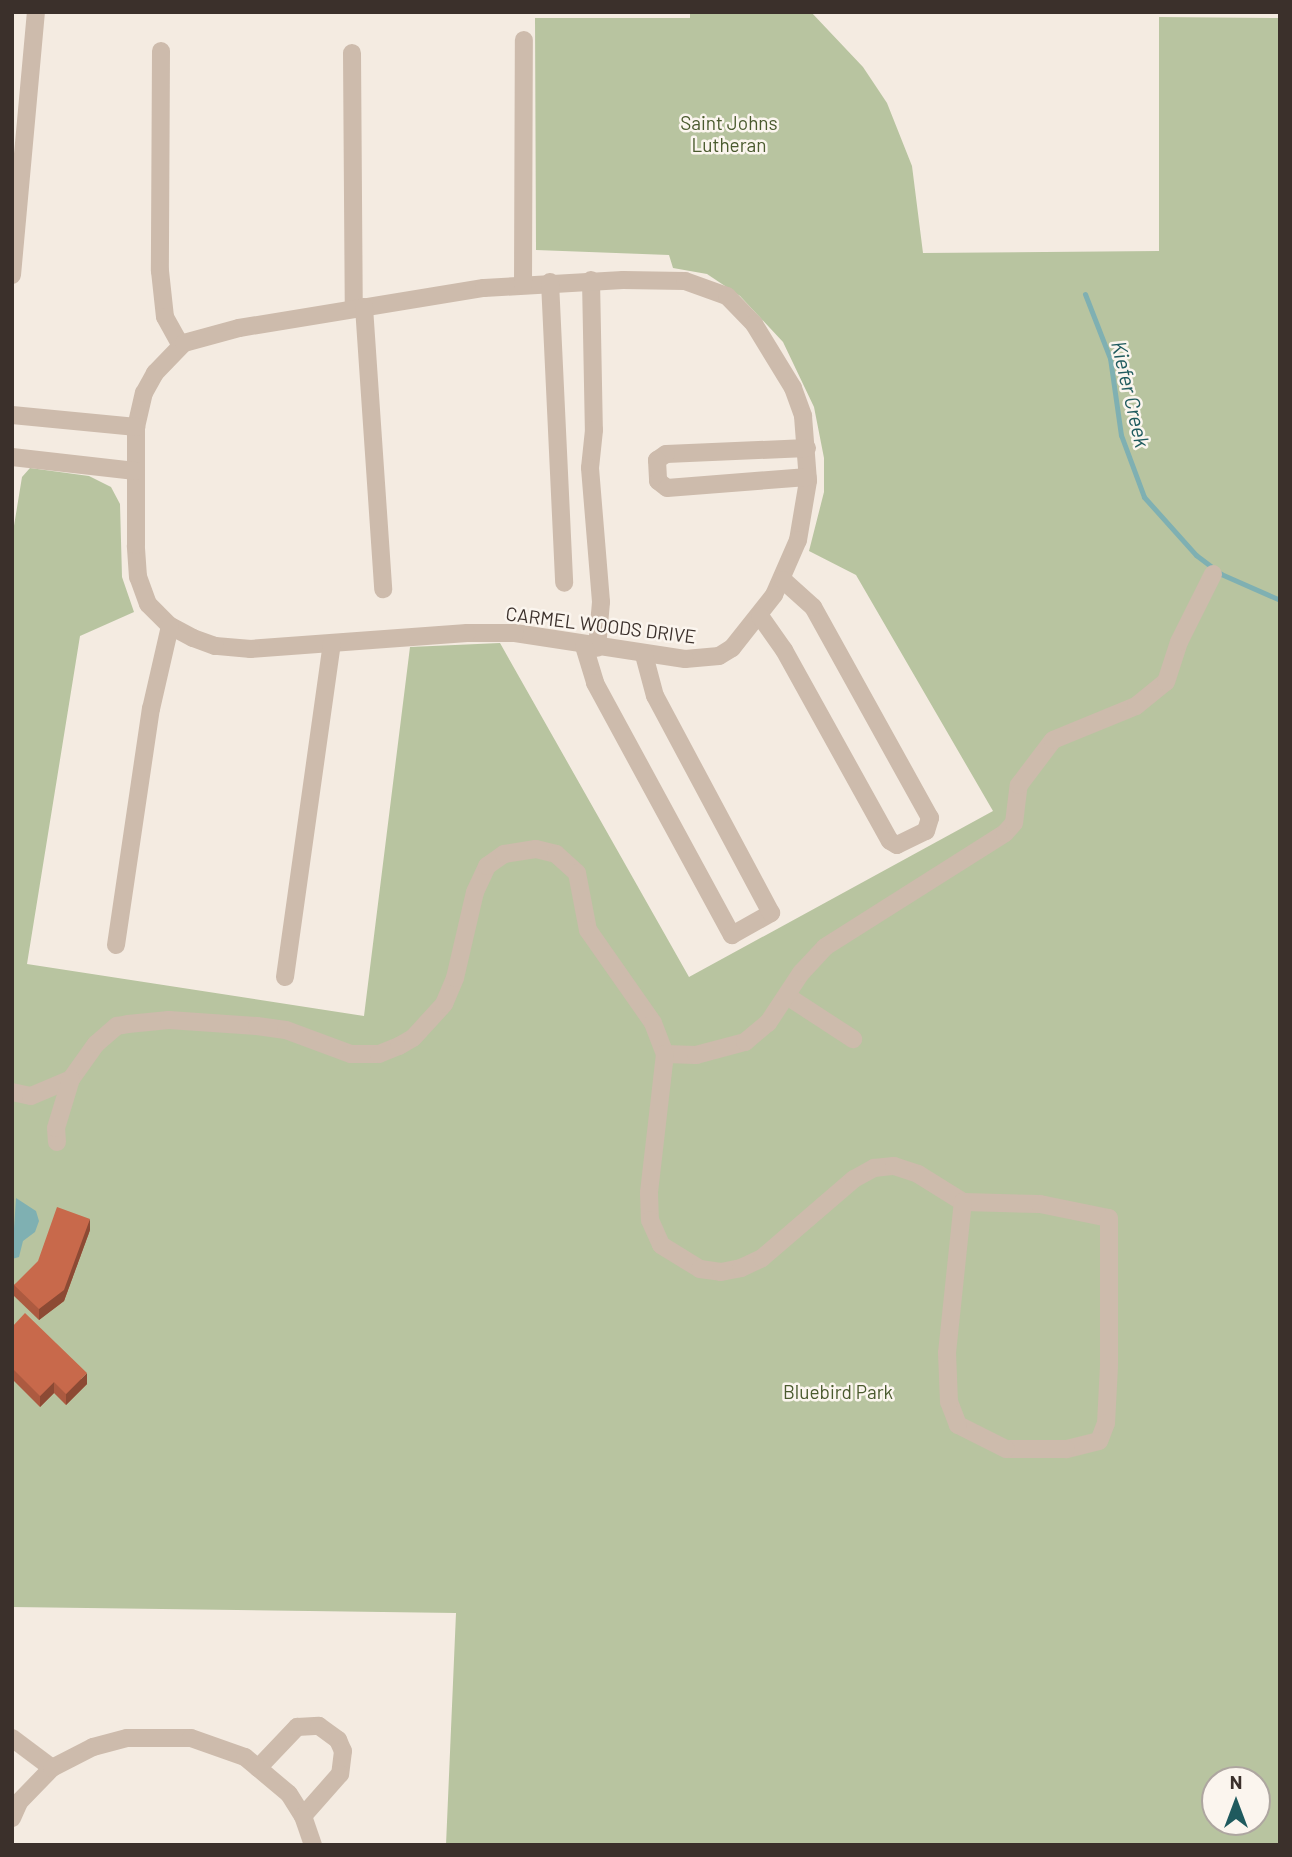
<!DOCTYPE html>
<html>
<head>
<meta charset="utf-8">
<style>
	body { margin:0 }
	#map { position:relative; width:1292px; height:1857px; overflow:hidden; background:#f4ebe1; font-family:Barlow,sans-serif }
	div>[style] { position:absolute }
	.green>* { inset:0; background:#b8c4a0 }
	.water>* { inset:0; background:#7fb0b2 }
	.stream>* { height:5px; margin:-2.5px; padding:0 2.5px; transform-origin:2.5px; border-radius:2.5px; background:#7fb0b2 }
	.minor>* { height:18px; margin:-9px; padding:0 9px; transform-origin:9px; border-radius:9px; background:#cdbbac }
	.wall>* { inset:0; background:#ac5a40 }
	.shaded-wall>* { inset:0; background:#8c4a34 }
	.building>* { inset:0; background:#c8694b }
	span { translate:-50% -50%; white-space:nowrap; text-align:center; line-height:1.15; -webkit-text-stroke:5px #fbf5ee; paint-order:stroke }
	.park-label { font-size:19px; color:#4a5a2e }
	.street-label { font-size:19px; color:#3b302b }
	.water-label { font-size:21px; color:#1f5a5e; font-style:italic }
	.frame { position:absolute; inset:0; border:14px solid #3b302b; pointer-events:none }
	.north { position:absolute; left:1201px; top:1766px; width:70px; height:70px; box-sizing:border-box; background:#fbf5ee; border:2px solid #aea6a0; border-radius:50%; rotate:0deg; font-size:19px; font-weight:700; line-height:28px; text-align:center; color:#3b302b }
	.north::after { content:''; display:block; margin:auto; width:24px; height:32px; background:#1f5a5e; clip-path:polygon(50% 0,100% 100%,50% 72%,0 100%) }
</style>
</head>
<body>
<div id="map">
	<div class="green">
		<div style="clip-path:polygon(evenodd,690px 12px,811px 12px,863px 67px,887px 103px,912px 166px,923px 253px,1159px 251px,1159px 17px,1280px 18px,1280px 1845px,446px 1845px,456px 1613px,12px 1607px,12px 538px,22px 477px,30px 468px,89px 476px,111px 487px,120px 504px,122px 577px,134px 612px,80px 636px,27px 964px,364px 1016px,410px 647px,500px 643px,689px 977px,993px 811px,856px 575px,809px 551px,824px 492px,824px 458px,814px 407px,783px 342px,740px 296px,707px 274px,673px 268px,669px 255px,536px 250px,535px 18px,690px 18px,690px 12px,1215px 1780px,1257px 1780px,1257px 1822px,1215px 1822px,1215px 1780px)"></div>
	</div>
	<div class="water">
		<div style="clip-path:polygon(16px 1198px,36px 1211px,39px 1221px,35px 1232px,23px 1241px,19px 1257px,12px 1259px)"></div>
	</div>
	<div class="stream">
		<div style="left:1085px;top:294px;width:69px;rotate:68.7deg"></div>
		<div style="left:1110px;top:358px;width:78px;rotate:81.9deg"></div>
		<div style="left:1121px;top:435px;width:66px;rotate:69.6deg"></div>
		<div style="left:1144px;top:497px;width:78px;rotate:48.1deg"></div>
		<div style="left:1196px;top:555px;width:31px;rotate:37deg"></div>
		<div style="left:1221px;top:574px;width:64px;rotate:23.8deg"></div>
	</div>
	<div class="minor">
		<div style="left:161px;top:51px;width:220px;rotate:90.3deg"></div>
		<div style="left:160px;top:271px;width:46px;rotate:83.8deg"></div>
		<div style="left:165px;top:317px;width:33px;rotate:61deg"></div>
		<div style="left:352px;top:53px;width:256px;rotate:89.6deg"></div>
		<div style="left:12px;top:275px;width:264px;rotate:-84.8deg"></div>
		<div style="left:591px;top:280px;width:150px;rotate:88.9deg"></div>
		<div style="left:594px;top:430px;width:38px;rotate:96deg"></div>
		<div style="left:590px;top:468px;width:134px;rotate:85.3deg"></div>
		<div style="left:601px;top:602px;width:46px;rotate:95deg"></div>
		<div style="left:623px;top:280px;width:62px;rotate:0.9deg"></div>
		<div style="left:685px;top:281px;width:45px;rotate:19.7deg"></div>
		<div style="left:727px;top:296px;width:39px;rotate:46deg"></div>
		<div style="left:754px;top:324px;width:75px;rotate:58.6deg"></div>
		<div style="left:793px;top:388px;width:30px;rotate:70deg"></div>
		<div style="left:803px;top:416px;width:65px;rotate:85.6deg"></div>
		<div style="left:808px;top:481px;width:60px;rotate:99.6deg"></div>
		<div style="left:798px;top:540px;width:60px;rotate:113.6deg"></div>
		<div style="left:774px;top:595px;width:68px;rotate:128.4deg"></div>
		<div style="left:732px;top:648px;width:15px;rotate:148deg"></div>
		<div style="left:719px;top:656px;width:34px;rotate:175deg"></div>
		<div style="left:685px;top:659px;width:172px;rotate:-171.3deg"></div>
		<div style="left:515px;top:633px;width:48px;rotate:180deg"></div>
		<div style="left:467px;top:633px;width:217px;rotate:175.8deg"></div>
		<div style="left:251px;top:649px;width:36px;rotate:-175deg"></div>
		<div style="left:215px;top:646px;width:23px;rotate:-160deg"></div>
		<div style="left:193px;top:638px;width:26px;rotate:-152deg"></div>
		<div style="left:170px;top:626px;width:31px;rotate:-135deg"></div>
		<div style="left:148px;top:604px;width:29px;rotate:-110deg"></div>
		<div style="left:138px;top:577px;width:32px;rotate:-94deg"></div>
		<div style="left:136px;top:545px;width:118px;rotate:-90deg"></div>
		<div style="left:136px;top:427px;width:35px;rotate:-77deg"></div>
		<div style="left:144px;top:393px;width:23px;rotate:-61deg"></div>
		<div style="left:155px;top:373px;width:42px;rotate:-46deg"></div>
		<div style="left:184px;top:343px;width:57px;rotate:-15.3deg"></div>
		<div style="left:239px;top:328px;width:248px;rotate:-9.3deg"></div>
		<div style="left:484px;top:288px;width:139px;rotate:-3.3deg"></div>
		<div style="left:550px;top:282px;width:301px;rotate:87.3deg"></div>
		<div style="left:523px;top:285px;width:245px;rotate:-89.8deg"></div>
		<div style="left:364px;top:307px;width:283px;rotate:86.1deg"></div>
		<div style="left:12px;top:415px;width:125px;rotate:5.5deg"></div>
		<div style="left:807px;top:448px;width:141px;rotate:177.6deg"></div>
		<div style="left:666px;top:454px;width:11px;rotate:146deg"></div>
		<div style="left:657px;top:460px;width:21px;rotate:87deg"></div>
		<div style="left:658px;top:481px;width:11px;rotate:38deg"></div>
		<div style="left:667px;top:488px;width:141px;rotate:-4.5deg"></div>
		<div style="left:12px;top:457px;width:124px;rotate:6.5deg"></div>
		<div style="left:760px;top:616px;width:42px;rotate:54.8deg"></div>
		<div style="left:784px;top:650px;width:218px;rotate:61deg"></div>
		<div style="left:890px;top:841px;width:8px;rotate:30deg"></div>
		<div style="left:897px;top:845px;width:32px;rotate:-26deg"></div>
		<div style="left:926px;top:831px;width:14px;rotate:-73deg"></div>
		<div style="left:930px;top:818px;width:241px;rotate:-119deg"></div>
		<div style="left:813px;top:607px;width:40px;rotate:-138deg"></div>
		<div style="left:584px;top:646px;width:39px;rotate:73deg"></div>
		<div style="left:595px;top:683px;width:287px;rotate:61.5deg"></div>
		<div style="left:732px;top:935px;width:45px;rotate:-29.4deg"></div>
		<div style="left:771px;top:913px;width:246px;rotate:-118.1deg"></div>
		<div style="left:655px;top:696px;width:42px;rotate:-105deg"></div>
		<div style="left:116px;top:945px;width:239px;rotate:-81.6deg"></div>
		<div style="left:151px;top:709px;width:85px;rotate:-77.1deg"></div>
		<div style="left:285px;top:977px;width:337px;rotate:-82deg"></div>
		<div style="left:787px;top:996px;width:79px;rotate:33.1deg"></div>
		<div style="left:665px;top:1054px;width:31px;rotate:2deg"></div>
		<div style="left:696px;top:1055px;width:51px;rotate:-14.9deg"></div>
		<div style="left:745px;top:1042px;width:30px;rotate:-40deg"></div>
		<div style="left:768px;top:1023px;width:60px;rotate:-56.6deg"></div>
		<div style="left:801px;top:973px;width:35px;rotate:-47deg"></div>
		<div style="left:825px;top:947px;width:213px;rotate:-32.3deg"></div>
		<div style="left:1005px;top:833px;width:13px;rotate:-48deg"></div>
		<div style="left:1014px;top:823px;width:38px;rotate:-83deg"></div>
		<div style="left:1019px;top:785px;width:56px;rotate:-52.9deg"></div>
		<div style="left:1053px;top:740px;width:90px;rotate:-22.3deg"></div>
		<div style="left:1136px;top:706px;width:38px;rotate:-39deg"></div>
		<div style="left:1166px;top:682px;width:42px;rotate:-72deg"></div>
		<div style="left:1179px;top:642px;width:76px;rotate:-63.4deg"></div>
		<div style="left:12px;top:1092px;width:19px;rotate:12deg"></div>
		<div style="left:31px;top:1096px;width:43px;rotate:-23deg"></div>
		<div style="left:71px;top:1079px;width:43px;rotate:-54.5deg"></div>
		<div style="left:96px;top:1044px;width:28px;rotate:-41deg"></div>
		<div style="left:117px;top:1026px;width:11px;rotate:-10deg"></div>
		<div style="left:128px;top:1024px;width:41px;rotate:-5.6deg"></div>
		<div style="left:169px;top:1020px;width:88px;rotate:3.9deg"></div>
		<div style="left:257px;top:1026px;width:29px;rotate:8deg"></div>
		<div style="left:286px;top:1030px;width:69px;rotate:20.3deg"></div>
		<div style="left:351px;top:1054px;width:28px"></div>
		<div style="left:379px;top:1054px;width:22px;rotate:-22deg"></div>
		<div style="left:399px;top:1046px;width:16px;rotate:-30deg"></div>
		<div style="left:413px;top:1038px;width:46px;rotate:-47.6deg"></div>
		<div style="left:444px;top:1004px;width:28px;rotate:-67deg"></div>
		<div style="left:455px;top:978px;width:88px;rotate:-76.9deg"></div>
		<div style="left:475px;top:892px;width:29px;rotate:-65deg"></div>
		<div style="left:487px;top:866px;width:21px;rotate:-35deg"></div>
		<div style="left:504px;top:854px;width:32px;rotate:-9deg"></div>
		<div style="left:536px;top:849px;width:21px;rotate:14deg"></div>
		<div style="left:556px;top:854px;width:28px;rotate:42deg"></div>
		<div style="left:577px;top:873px;width:58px;rotate:79.1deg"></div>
		<div style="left:588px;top:930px;width:113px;rotate:55deg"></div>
		<div style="left:653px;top:1023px;width:33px;rotate:69deg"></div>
		<div style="left:665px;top:1054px;width:140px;rotate:96.6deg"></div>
		<div style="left:649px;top:1193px;width:27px;rotate:88deg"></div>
		<div style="left:650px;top:1220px;width:27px;rotate:66deg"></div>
		<div style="left:661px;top:1245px;width:46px;rotate:31.6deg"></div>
		<div style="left:700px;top:1269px;width:21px;rotate:8deg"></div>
		<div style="left:721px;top:1272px;width:20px;rotate:-11deg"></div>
		<div style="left:741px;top:1268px;width:23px;rotate:-25deg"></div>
		<div style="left:762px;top:1258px;width:121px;rotate:-40.7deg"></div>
		<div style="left:854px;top:1179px;width:23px;rotate:-29deg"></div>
		<div style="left:874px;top:1168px;width:20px;rotate:-6deg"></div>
		<div style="left:894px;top:1166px;width:25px;rotate:18deg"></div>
		<div style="left:918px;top:1174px;width:53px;rotate:31.9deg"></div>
		<div style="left:963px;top:1202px;width:77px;rotate:1.5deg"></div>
		<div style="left:1040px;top:1204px;width:70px;rotate:11.5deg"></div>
		<div style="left:1109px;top:1218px;width:148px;rotate:90deg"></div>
		<div style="left:1109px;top:1366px;width:57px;rotate:93deg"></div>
		<div style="left:1106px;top:1423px;width:19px;rotate:111deg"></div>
		<div style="left:1099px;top:1441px;width:34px;rotate:166deg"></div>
		<div style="left:1066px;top:1449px;width:60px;rotate:180deg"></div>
		<div style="left:1006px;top:1449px;width:54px;rotate:-153.4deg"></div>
		<div style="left:958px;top:1425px;width:25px;rotate:-111deg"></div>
		<div style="left:949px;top:1402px;width:49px;rotate:-92.3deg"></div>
		<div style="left:947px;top:1353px;width:152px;rotate:-84deg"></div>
		<div style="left:57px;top:1142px;width:14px;rotate:-94deg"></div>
		<div style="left:56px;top:1128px;width:51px;rotate:-73deg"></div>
		<div style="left:12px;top:1738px;width:50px;rotate:36.9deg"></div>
		<div style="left:258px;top:1768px;width:57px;rotate:-46.4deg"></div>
		<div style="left:297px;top:1727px;width:22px;rotate:-3deg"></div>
		<div style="left:319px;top:1726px;width:24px;rotate:36deg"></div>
		<div style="left:338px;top:1740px;width:12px;rotate:66deg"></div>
		<div style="left:343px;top:1751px;width:23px;rotate:97deg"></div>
		<div style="left:340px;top:1774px;width:56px;rotate:131.4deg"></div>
		<div style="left:12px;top:1818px;width:17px;rotate:-66deg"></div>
		<div style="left:19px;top:1802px;width:47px;rotate:-45.9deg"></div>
		<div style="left:52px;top:1768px;width:46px;rotate:-27.1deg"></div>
		<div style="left:93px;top:1747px;width:35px;rotate:-15deg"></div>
		<div style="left:127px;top:1738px;width:64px"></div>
		<div style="left:191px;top:1738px;width:57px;rotate:19.4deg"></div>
		<div style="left:245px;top:1757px;width:57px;rotate:40.1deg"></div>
		<div style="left:289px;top:1794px;width:26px;rotate:58deg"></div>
		<div style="left:303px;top:1816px;width:31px;rotate:71deg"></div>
	</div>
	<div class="wall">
		<div style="clip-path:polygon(90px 1230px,64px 1301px,39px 1320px,14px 1296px,14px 1285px)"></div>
		<div style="clip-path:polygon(12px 1327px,87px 1384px,66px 1405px,54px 1393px,40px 1407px,12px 1379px)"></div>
	</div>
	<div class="shaded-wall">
		<div style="clip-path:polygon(90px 1219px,90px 1230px,64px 1301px,39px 1320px,39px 1309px)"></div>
		<div style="clip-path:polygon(87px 1373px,87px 1384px,66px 1405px,66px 1394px)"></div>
		<div style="clip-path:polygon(54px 1382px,54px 1393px,40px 1407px,40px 1396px)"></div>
	</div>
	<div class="building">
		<div style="clip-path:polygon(57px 1207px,90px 1219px,64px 1290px,39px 1309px,14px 1285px,38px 1261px)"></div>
		<div style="clip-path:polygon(25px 1313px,87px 1373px,66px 1394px,54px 1382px,40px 1396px,12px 1368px,12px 1327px)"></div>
	</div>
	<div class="park-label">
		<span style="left:729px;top:134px">Saint Johns<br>Lutheran</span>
		<span style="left:838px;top:1392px">Bluebird Park</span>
	</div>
	<div class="street-label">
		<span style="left:601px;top:625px;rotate:7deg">CARMEL WOODS DRIVE</span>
	</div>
	<div class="water-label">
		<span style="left:1131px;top:394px;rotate:77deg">Kiefer Creek</span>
	</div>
	<div class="frame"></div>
	<div class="north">N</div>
</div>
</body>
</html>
